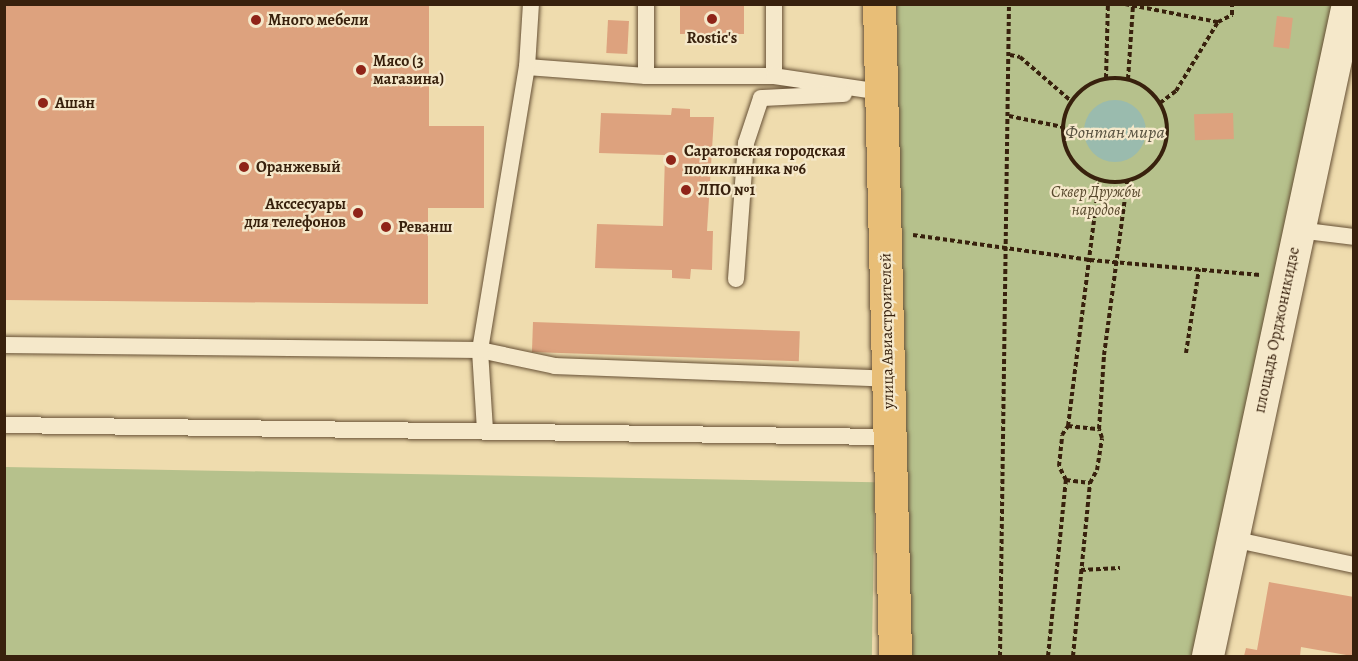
<!DOCTYPE html>
<html>
<head>
<meta charset="utf-8">
<style>
	body { margin:0 }
	#map { position:relative; width:1358px; height:661px; overflow:hidden; background:#efdcae; font-family:Alegreya,serif }
	div>[style] { position:absolute }
	.green>* { inset:0; background:#b6c18c; transform-origin:0 0 }
	.water>* { inset:0; background:#9abbae }
	.round { border-radius:50% }
	.building>* { inset:0; background:#dda27e; transform-origin:0 0 }
	.path>* { height:4px; margin-top:-2px; transform-origin:0; background:repeating-linear-gradient(90deg,#38210d 0 4.5px,transparent 0 7.5px) }
	.path>.ring { margin:-2px; padding:0; box-sizing:content-box; background:none; border:4px solid #38210d; border-radius:50% }
	.roads { filter:drop-shadow(0 0 2px #665035) drop-shadow(0 0 2px #665035) }
	.lane>* { height:16px; margin:-8px; padding:0 8px; transform-origin:8px; border-radius:8px; background:#f5e8ca }
	.street>* { height:32px; margin:-16px; padding:0 16px; transform-origin:16px; border-radius:16px; background:#f5e8ca }
	.primary>* { height:33px; margin:-16.5px; padding:0 16.5px; transform-origin:16.5px; border-radius:16.5px; background:#e8be77 }
	.dots>* { width:16px; height:16px; translate:-50% -50%; box-sizing:border-box; border:3px solid #f5e8ca; border-radius:50% }
	span { translate:-50% -50%; white-space:nowrap; text-align:center; line-height:1.15; -webkit-text-stroke:4.5px #f5e8ca; paint-order:stroke }
	.poi-label { font-size:16px; color:#38210d; font-weight:700 }
	.left { translate:0 -50%; text-align:left }
	.right { translate:-100% -50%; text-align:right }
	.park-label { font-size:16px; color:#58492d; font-style:italic }
	.street-label { font-size:16px; color:#38210d }
	.water-label { font-size:18px; color:#554f3d; font-style:italic }
	.frame { position:absolute; inset:0; border:6px solid #38210d; pointer-events:none }
</style>
</head>
<body>
<div id="map">
	<div class="green">
		<div style="clip-path:polygon(896px 5px,1341px 5px,1197px 656px,909px 656px)"></div>
		<div style="left:5px;top:467px;width:870px;height:189px;rotate:1deg"></div>
	</div>
	<div class="water">
		<div class="round" style="left:1084px;top:100px;width:62px;height:62px"></div>
	</div>
	<div class="building">
		<div style="clip-path:polygon(4px 4px,429px 4px,429px 126px,484px 126px,484px 208px,428px 208px,428px 304px,4px 300px)"></div>
		<div style="left:680px;top:4px;width:64px;height:30px"></div>
		<div style="left:1277px;top:16px;width:16px;height:31px;rotate:7deg"></div>
		<div style="left:608px;top:20px;width:21px;height:33px;rotate:3deg"></div>
		<div style="clip-path:polygon(672px 108px,690px 109px,690px 117px,714px 117px,707px 231px,713px 231px,712px 270px,691px 269px,690px 279px,672px 278px,672px 270px,595px 268px,597px 224px,663px 226px,665px 155px,599px 153px,601px 113px,671px 115px)"></div>
		<div style="left:1233px;top:113px;width:26px;height:39px;rotate:88deg"></div>
		<div style="left:533px;top:322px;width:267px;height:30px;rotate:2deg"></div>
		<div style="clip-path:polygon(1269px 582px,1354px 597px,1352px 656px,1301px 647px,1300px 656px,1244px 656px,1246px 648px,1257px 650px)"></div>
	</div>
	<div class="path">
		<div style="left:1125px;top:4px;width:95px;rotate:11deg"></div>
		<div style="left:1218px;top:22px;width:16px;rotate:-27deg"></div>
		<div style="left:1232px;top:15px;width:11px;rotate:-90deg"></div>
		<div style="left:1010px;top:55px;width:10px;rotate:11deg"></div>
		<div style="left:1020px;top:57px;width:67px;rotate:40.8deg"></div>
		<div class="ring" style="left:1063px;top:78px;width:100px;height:100px"></div>
		<div style="left:1106px;top:78px;width:74px;rotate:-88.5deg"></div>
		<div style="left:1128px;top:79px;width:74px;rotate:-86.1deg"></div>
		<div style="left:1160px;top:103px;width:20px;rotate:-37deg"></div>
		<div style="left:1176px;top:91px;width:81px;rotate:-58.7deg"></div>
		<div style="left:1009px;top:116px;width:55px;rotate:11.5deg"></div>
		<div style="left:913px;top:235px;width:179px;rotate:8deg"></div>
		<div style="left:1090px;top:260px;width:171px;rotate:5deg"></div>
		<div style="left:1186px;top:353px;width:85px;rotate:-81.2deg"></div>
		<div style="left:1068px;top:426px;width:31px;rotate:6deg"></div>
		<div style="left:1066px;top:480px;width:24px;rotate:7deg"></div>
		<div style="left:1081px;top:570px;width:39px;rotate:-3deg"></div>
		<div style="left:1000px;top:656px;width:652px;rotate:-89.21deg"></div>
		<div style="left:1048px;top:656px;width:177px;rotate:-84.2deg"></div>
		<div style="left:1066px;top:480px;width:16px;rotate:-117deg"></div>
		<div style="left:1059px;top:466px;width:31px;rotate:-84deg"></div>
		<div style="left:1062px;top:435px;width:11px;rotate:-56deg"></div>
		<div style="left:1068px;top:426px;width:247px;rotate:-82.8deg"></div>
		<div style="left:1073px;top:656px;width:174px;rotate:-84.4deg"></div>
		<div style="left:1090px;top:483px;width:15px;rotate:-62deg"></div>
		<div style="left:1097px;top:470px;width:32px;rotate:-81deg"></div>
		<div style="left:1102px;top:438px;width:9px;rotate:-108deg"></div>
		<div style="left:1099px;top:429px;width:74px;rotate:-86.1deg"></div>
		<div style="left:1104px;top:355px;width:175px;rotate:-82.4deg"></div>
	</div>
	<div class="roads">
		<div class="lane">
			<div style="left:646px;top:4px;width:72px;rotate:90deg"></div>
			<div style="left:774px;top:4px;width:72px;rotate:90deg"></div>
			<div style="left:527px;top:67px;width:119px;rotate:4.3deg"></div>
			<div style="left:646px;top:76px;width:128px"></div>
			<div style="left:774px;top:76px;width:108px;rotate:8.5deg"></div>
			<div style="left:1298px;top:230px;width:56px;rotate:7.1deg"></div>
			<div style="left:736px;top:279px;width:136px;rotate:-85.8deg"></div>
			<div style="left:746px;top:143px;width:47px;rotate:-71.6deg"></div>
			<div style="left:761px;top:98px;width:83px;rotate:-2.8deg"></div>
			<div style="left:4px;top:345px;width:476px;rotate:0.6deg"></div>
			<div style="left:480px;top:350px;width:77px;rotate:12deg"></div>
			<div style="left:555px;top:366px;width:333px;rotate:2.2deg"></div>
			<div style="left:4px;top:425px;width:886px;rotate:0.78deg"></div>
			<div style="left:485px;top:430px;width:80px;rotate:-93.6deg"></div>
			<div style="left:480px;top:350px;width:287px;rotate:-80.6deg"></div>
			<div style="left:527px;top:67px;width:63px;rotate:-86.4deg"></div>
			<div style="left:1232px;top:539px;width:125px;rotate:12deg"></div>
		</div>
		<div class="street">
			<div style="left:1208px;top:656px;width:667px;rotate:-77.88deg"></div>
		</div>
		<div class="primary">
			<div style="left:879px;top:4px;width:652px;rotate:88.59deg"></div>
		</div>
	</div>
	<div class="dots">
		<div style="left:712px;top:19px;background:#8f2418"></div>
		<div style="left:256px;top:20px;background:#8f2418"></div>
		<div style="left:361px;top:70px;background:#8f2418"></div>
		<div style="left:43px;top:103px;background:#8f2418"></div>
		<div style="left:671px;top:160px;background:#8f2418"></div>
		<div style="left:244px;top:167px;background:#8f2418"></div>
		<div style="left:686px;top:190px;background:#8f2418"></div>
		<div style="left:358px;top:213px;background:#8f2418"></div>
		<div style="left:386px;top:227px;background:#8f2418"></div>
	</div>
	<div class="poi-label">
		<span class="left" style="left:268px;top:20px">Много мебели</span>
		<span style="left:712px;top:38px">Rostic's</span>
		<span class="left" style="left:373px;top:70px">Мясо (3<br>магазина)</span>
		<span class="left" style="left:55px;top:103px">Ашан</span>
		<span class="left" style="left:684px;top:160px">Саратовская городская<br>поликлиника №6</span>
		<span class="left" style="left:256px;top:167px">Оранжевый</span>
		<span class="left" style="left:698px;top:190px">ЛПО №1</span>
		<span class="right" style="left:346px;top:213px">Акссесуары<br>для телефонов</span>
		<span class="left" style="left:398px;top:227px">Реванш</span>
	</div>
	<div class="park-label">
		<span style="left:1096px;top:201px">Сквер Дружбы<br>народов</span>
	</div>
	<div class="street-label">
		<span style="left:1277px;top:330px;rotate:-78deg">площадь Орджоникидзе</span>
		<span style="left:887px;top:331px;rotate:-91deg">улица Авиастроителей</span>
	</div>
	<div class="water-label">
		<span style="left:1115px;top:132px">Фонтан мира</span>
	</div>
	<div class="frame"></div>
</div>
</body>
</html>
